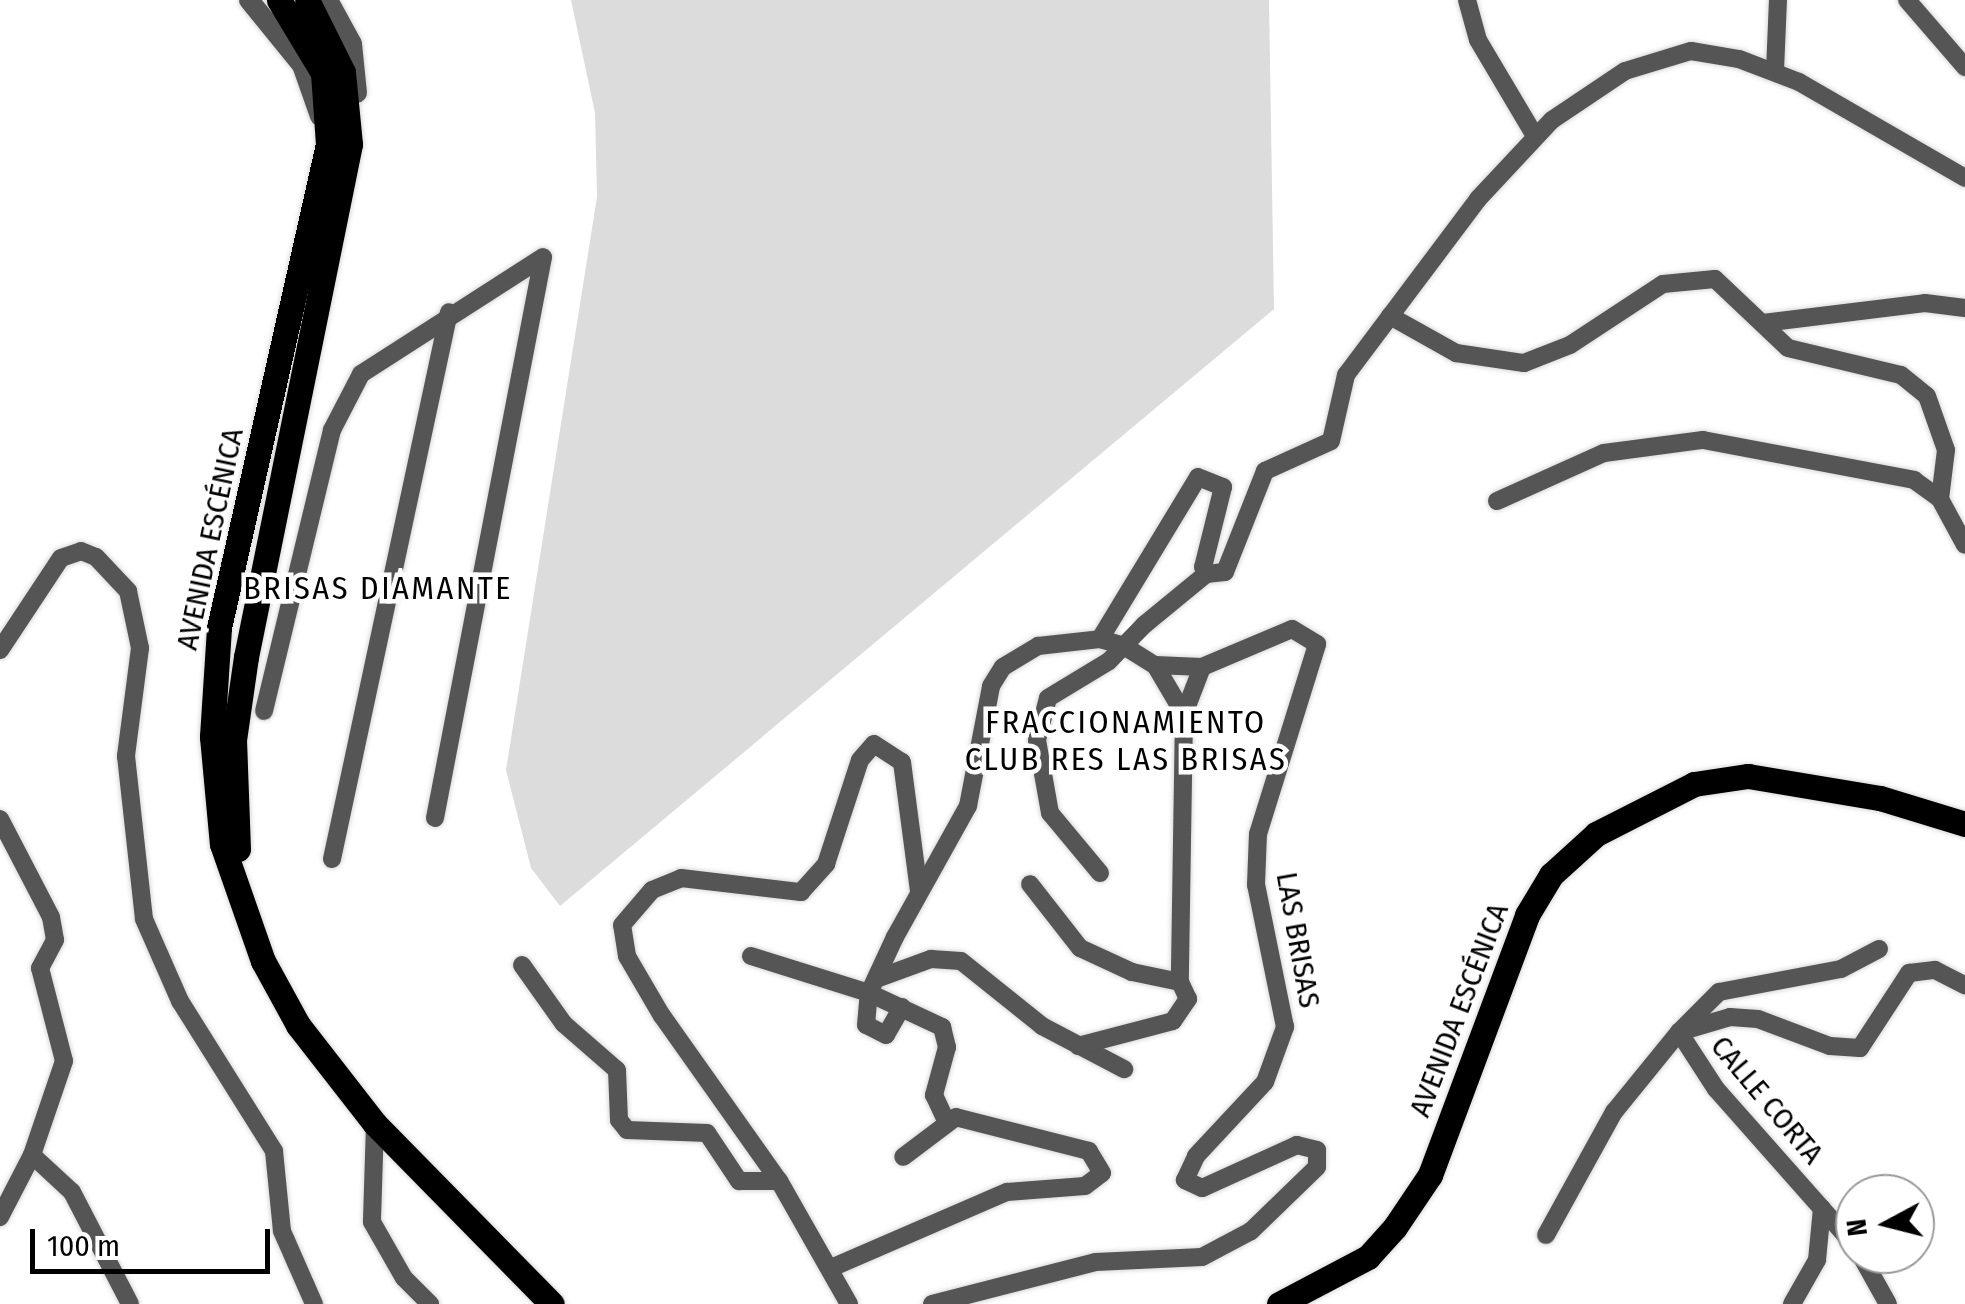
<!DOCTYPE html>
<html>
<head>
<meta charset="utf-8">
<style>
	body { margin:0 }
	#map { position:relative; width:1965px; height:1304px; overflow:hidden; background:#fff; font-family:"Fira Sans Condensed",sans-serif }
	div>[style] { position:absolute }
	.green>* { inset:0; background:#dcdcdc }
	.roads { filter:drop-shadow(0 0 2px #dbdbdb) drop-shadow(0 0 2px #dbdbdb) }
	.minor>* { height:18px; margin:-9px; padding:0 9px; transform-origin:9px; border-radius:9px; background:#555 }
	.tertiary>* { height:20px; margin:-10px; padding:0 10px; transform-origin:10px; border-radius:10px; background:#555 }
	.primary>* { height:25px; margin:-12.5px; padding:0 12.5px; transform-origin:12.5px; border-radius:12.5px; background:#000 }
	.minor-bridge>* { height:18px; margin:-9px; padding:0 9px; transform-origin:9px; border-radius:9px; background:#555 }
	span { translate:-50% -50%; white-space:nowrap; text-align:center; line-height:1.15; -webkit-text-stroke:9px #fff; paint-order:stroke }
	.street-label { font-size:30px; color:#000 }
	.neighbourhood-label { font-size:32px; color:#000; letter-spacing:2.5px }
	.north { position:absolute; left:1835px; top:1174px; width:100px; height:100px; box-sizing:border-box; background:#fff; border:2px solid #999; border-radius:50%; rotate:263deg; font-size:28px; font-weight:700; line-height:40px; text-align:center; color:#000 }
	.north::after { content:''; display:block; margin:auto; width:35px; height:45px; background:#000; clip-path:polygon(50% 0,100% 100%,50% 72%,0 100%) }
	.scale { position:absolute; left:30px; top:1229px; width:240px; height:45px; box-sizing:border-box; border:5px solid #000; border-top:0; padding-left:12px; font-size:30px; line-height:35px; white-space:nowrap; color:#000; -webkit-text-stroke:8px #fff; paint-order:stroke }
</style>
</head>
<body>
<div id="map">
	<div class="green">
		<div style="clip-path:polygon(571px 0,1269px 0,1274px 309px,560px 906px,531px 868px,506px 770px,597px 197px,595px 113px)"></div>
	</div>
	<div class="roads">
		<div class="minor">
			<div style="left:1467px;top:0;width:41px;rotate:74.6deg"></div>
			<div style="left:1478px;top:40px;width:112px;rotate:59.3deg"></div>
			<div style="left:1907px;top:0;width:89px;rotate:49.1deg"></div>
			<div style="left:1775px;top:71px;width:71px;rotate:-87.6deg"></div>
			<div style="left:1390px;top:316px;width:76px;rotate:29.3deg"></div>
			<div style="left:1456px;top:353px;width:69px;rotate:8.4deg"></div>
			<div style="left:1524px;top:363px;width:49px;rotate:-21.4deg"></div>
			<div style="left:1570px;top:345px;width:111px;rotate:-33.3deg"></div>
			<div style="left:1663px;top:284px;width:52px;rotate:-5.5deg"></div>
			<div style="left:1715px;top:279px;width:100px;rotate:43.4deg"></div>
			<div style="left:1788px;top:348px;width:116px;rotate:13.4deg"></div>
			<div style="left:1901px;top:375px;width:33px;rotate:39deg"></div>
			<div style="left:1927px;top:396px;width:57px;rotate:70.6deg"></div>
			<div style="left:1946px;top:450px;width:49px;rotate:97deg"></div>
			<div style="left:1940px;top:499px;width:52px;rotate:61.5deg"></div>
			<div style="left:1763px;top:323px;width:163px;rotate:-7deg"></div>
			<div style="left:1925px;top:303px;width:40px;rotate:7.1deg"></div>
			<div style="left:1497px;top:501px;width:117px;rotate:-24.2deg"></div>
			<div style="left:1604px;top:453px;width:100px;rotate:-7.5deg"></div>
			<div style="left:1703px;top:440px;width:215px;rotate:10.7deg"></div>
			<div style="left:1914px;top:480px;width:32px;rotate:36deg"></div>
			<div style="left:1144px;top:625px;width:80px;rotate:-39.4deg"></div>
			<div style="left:1100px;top:639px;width:189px;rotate:-58.8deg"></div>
			<div style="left:1198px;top:477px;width:27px;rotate:22deg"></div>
			<div style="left:1223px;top:487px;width:82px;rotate:104deg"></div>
			<div style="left:1203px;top:567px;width:8px;rotate:67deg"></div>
			<div style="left:1206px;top:574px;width:19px;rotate:-6deg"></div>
			<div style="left:1225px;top:572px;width:109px;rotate:-68.4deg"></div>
			<div style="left:1265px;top:471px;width:72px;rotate:-24.4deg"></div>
			<div style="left:1331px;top:441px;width:68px;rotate:-77.2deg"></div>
			<div style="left:1346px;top:375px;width:220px;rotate:-53.1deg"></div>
			<div style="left:1478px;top:199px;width:108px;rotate:-46.9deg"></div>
			<div style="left:1552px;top:120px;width:88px;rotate:-33.9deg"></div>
			<div style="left:1625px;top:71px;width:69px;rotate:-16.9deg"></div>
			<div style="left:1691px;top:51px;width:49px;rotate:9.5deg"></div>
			<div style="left:1739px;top:59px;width:64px;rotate:21deg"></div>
			<div style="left:1799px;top:82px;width:192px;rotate:30deg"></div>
			<div style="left:0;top:650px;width:110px;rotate:-56.5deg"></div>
			<div style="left:61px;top:558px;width:21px;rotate:-19deg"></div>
			<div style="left:81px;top:551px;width:16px;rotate:22deg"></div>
			<div style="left:96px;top:557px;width:47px;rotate:46.7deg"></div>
			<div style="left:128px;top:591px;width:58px;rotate:78.1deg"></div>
			<div style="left:140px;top:648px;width:109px;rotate:97.4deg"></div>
			<div style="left:126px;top:756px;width:164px;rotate:83.7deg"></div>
			<div style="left:144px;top:919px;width:90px;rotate:66.3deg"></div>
			<div style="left:180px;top:1001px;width:177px;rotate:57.9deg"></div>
			<div style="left:274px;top:1151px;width:80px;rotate:84.3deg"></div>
			<div style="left:282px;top:1231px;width:80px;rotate:66.3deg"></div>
			<div style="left:264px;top:711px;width:289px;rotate:-76.4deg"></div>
			<div style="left:332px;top:430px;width:63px;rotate:-62.6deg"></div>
			<div style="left:361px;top:374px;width:216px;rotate:-32.7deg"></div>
			<div style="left:1184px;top:714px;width:50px;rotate:-69deg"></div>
			<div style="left:435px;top:818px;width:571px;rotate:-79.1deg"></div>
			<div style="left:0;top:819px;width:110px;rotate:62.5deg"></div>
			<div style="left:51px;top:917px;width:23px;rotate:80deg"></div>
			<div style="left:55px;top:940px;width:32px;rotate:118deg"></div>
			<div style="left:40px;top:968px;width:96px;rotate:75.5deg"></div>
			<div style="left:64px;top:1061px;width:99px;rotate:108.8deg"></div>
			<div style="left:32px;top:1155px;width:70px;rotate:117.3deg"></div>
			<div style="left:332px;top:859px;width:559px;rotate:-77.93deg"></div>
			<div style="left:1100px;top:873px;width:78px;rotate:-129.8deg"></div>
			<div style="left:1050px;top:813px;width:74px;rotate:-100.1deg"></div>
			<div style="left:1037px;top:740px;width:43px;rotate:-75.3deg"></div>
			<div style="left:1048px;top:698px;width:71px;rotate:-31.2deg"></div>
			<div style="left:751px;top:956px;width:124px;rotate:17.4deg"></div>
			<div style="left:869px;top:993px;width:81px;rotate:25deg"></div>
			<div style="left:942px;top:1027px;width:21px;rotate:76deg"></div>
			<div style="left:947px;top:1047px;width:50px;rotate:105.2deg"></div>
			<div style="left:934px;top:1095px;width:26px;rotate:65deg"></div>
			<div style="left:522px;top:965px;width:72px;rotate:54.6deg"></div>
			<div style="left:564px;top:1024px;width:70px;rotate:41deg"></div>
			<div style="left:617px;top:1070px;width:50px;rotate:87.7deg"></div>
			<div style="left:619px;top:1120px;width:13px;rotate:51deg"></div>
			<div style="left:627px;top:1130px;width:80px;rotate:2.1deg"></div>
			<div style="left:707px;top:1133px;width:58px;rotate:56.3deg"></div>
			<div style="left:739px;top:1181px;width:40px"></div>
			<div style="left:876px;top:979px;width:59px;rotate:-20deg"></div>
			<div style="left:931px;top:959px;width:30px;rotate:4deg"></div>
			<div style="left:961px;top:961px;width:104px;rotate:38.7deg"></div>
			<div style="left:1042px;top:1026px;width:93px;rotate:27.7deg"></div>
			<div style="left:902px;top:1007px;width:32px;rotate:120deg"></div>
			<div style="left:886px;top:1035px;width:22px;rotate:-153deg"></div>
			<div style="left:866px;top:1025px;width:32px;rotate:-85deg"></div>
			<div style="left:869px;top:993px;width:62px;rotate:-65.1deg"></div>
			<div style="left:895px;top:937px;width:150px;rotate:-60.9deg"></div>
			<div style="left:968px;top:806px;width:122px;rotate:-79.1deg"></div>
			<div style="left:991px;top:686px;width:22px;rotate:-58deg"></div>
			<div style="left:1003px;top:667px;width:41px;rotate:-31deg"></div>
			<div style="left:1038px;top:646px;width:62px;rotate:-6.4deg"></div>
			<div style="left:1100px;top:639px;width:25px;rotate:16deg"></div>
			<div style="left:1124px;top:646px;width:36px;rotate:32deg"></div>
			<div style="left:1155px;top:665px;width:57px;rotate:59.4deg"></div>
			<div style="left:1184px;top:714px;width:268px;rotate:90.9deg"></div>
			<div style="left:1180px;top:982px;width:49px;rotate:-168.2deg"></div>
			<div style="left:1132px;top:972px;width:57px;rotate:-155.2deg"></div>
			<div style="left:1080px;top:948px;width:81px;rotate:-128deg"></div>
			<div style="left:1078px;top:1046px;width:98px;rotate:-14.7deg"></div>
			<div style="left:1173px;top:1021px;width:27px;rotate:-56deg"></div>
			<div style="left:1188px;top:999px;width:19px;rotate:-115deg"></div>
			<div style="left:375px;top:1124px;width:98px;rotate:91.8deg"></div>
			<div style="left:372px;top:1222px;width:64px;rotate:60.3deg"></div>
			<div style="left:404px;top:1278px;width:37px;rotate:45deg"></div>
			<div style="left:32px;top:1155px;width:54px;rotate:42.8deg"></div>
			<div style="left:72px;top:1192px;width:126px;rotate:62.6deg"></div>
			<div style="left:1546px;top:1235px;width:141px;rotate:-61.1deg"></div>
			<div style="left:1614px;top:1112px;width:103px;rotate:-50.9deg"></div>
			<div style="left:1679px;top:1032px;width:53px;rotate:-16.4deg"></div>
			<div style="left:1730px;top:1017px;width:28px;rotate:4deg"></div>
			<div style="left:1758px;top:1019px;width:77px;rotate:20.6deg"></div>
			<div style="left:1830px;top:1046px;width:30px;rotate:4deg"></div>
			<div style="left:1860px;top:1048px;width:90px;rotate:-56.8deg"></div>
			<div style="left:1909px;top:973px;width:26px;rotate:-7deg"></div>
			<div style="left:1935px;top:970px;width:34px;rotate:27deg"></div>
			<div style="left:1855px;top:1246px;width:210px;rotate:-131.5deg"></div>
			<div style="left:1716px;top:1089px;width:68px;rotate:-123deg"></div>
			<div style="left:1679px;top:1032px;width:57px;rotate:-45deg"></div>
			<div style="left:1719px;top:992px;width:124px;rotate:-10.7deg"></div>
			<div style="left:1841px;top:969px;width:43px;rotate:-27.8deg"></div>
			<div style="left:1860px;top:1254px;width:57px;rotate:60.8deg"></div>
			<div style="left:831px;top:1268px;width:192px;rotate:-23.4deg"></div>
			<div style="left:1007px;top:1192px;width:78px;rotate:-4.4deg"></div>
			<div style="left:1085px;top:1186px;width:21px;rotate:-37deg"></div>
			<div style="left:1102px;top:1173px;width:26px;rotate:-121deg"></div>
			<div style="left:1089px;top:1151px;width:137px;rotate:-165.7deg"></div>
			<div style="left:956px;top:1117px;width:66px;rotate:143deg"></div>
			<div style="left:849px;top:1304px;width:142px;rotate:-119.6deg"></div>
			<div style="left:779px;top:1181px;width:202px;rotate:-125.3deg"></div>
			<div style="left:662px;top:1016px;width:69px;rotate:-120.3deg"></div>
			<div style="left:627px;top:956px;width:31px;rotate:-99deg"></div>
			<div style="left:622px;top:925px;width:46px;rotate:-49.4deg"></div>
			<div style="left:652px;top:890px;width:31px;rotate:-22deg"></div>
			<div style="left:681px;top:878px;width:121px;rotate:6.7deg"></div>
			<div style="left:801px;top:892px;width:38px;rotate:-48deg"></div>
			<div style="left:826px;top:864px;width:109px;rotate:-71.9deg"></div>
			<div style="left:860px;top:760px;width:21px;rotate:-49deg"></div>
			<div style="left:874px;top:744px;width:33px;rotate:33deg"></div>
			<div style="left:902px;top:762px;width:131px;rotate:82.5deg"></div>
			<div style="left:932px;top:1304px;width:169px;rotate:-14.4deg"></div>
			<div style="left:1096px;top:1262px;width:106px;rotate:-2.7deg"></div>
			<div style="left:1202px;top:1257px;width:55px;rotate:-28deg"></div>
			<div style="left:1251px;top:1231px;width:92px;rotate:-44.1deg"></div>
			<div style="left:1317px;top:1167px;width:17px;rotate:-90deg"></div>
			<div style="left:1317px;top:1150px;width:21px;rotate:-166deg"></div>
			<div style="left:1297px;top:1145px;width:104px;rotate:155.6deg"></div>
			<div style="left:1202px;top:1188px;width:19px;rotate:-155deg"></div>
			<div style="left:1185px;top:1180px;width:26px;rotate:-65deg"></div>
			<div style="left:1196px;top:1156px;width:101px;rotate:-47deg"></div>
			<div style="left:1265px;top:1082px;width:59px;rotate:-70deg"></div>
			<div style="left:1285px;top:1027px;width:145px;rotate:-101.5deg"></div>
			<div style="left:1256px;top:885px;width:51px;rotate:-87.8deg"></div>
			<div style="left:1258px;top:834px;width:199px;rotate:-72.7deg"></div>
			<div style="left:1317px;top:644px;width:29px;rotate:-149deg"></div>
			<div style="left:1292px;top:629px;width:98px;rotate:157.1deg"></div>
			<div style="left:1202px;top:667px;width:47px;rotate:-177.6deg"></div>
			<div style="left:1792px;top:1304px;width:51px;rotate:-60.4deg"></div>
			<div style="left:1817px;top:1260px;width:52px;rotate:-84.5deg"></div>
		</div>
		<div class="tertiary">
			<div style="left:249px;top:0;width:84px;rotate:50.8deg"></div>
			<div style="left:302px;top:65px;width:54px;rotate:70.6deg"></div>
			<div style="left:328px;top:0;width:50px;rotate:61.4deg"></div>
			<div style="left:352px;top:44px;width:49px;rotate:84.2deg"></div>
		</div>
		<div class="primary">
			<div style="left:279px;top:0;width:85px;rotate:58.9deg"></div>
			<div style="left:323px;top:73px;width:71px;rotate:86deg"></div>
			<div style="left:328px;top:144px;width:496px;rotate:102.7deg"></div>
			<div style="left:219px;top:628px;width:109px;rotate:93.7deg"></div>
			<div style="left:212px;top:737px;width:107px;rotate:84.7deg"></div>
			<div style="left:222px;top:844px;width:124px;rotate:70.7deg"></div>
			<div style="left:263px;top:961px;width:73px;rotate:61.3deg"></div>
			<div style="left:298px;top:1025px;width:125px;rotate:52.1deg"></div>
			<div style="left:375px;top:1124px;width:252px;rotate:45.5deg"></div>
			<div style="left:238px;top:849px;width:109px;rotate:-92.1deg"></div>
			<div style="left:234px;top:740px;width:84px;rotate:-81.8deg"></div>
			<div style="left:246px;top:657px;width:523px;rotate:-78.54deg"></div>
			<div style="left:350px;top:144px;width:72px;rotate:-95.6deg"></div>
			<div style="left:343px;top:72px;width:80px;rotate:-116.6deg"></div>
			<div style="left:1279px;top:1304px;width:101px;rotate:-27.8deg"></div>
			<div style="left:1368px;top:1257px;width:40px;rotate:-48deg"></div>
			<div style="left:1395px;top:1227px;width:63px;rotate:-56.1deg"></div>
			<div style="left:1430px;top:1175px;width:278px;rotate:-69.5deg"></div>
			<div style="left:1527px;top:915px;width:47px;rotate:-59deg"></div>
			<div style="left:1551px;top:875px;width:61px;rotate:-42.3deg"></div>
			<div style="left:1596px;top:834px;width:110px;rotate:-27deg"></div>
			<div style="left:1694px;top:784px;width:55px;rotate:-8.4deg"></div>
			<div style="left:1748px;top:776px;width:134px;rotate:9.5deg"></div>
			<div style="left:1880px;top:798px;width:89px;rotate:17deg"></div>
		</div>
	</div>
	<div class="minor-bridge">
		<div style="left:1109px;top:661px;width:50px;rotate:-45.8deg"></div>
	</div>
	<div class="street-label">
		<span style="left:210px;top:539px;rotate:-78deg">AVENIDA ESCÉNICA</span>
		<span style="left:1298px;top:940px;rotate:80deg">LAS BRISAS</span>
		<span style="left:1459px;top:1010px;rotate:-69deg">AVENIDA ESCÉNICA</span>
		<span style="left:1767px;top:1100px;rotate:50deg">CALLE CORTA</span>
	</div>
	<div class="neighbourhood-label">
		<span style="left:378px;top:588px">BRISAS DIAMANTE</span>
		<span style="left:1126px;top:741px">FRACCIONAMIENTO<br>CLUB RES LAS BRISAS</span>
	</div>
	<div class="north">N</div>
	<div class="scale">100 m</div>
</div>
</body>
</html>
